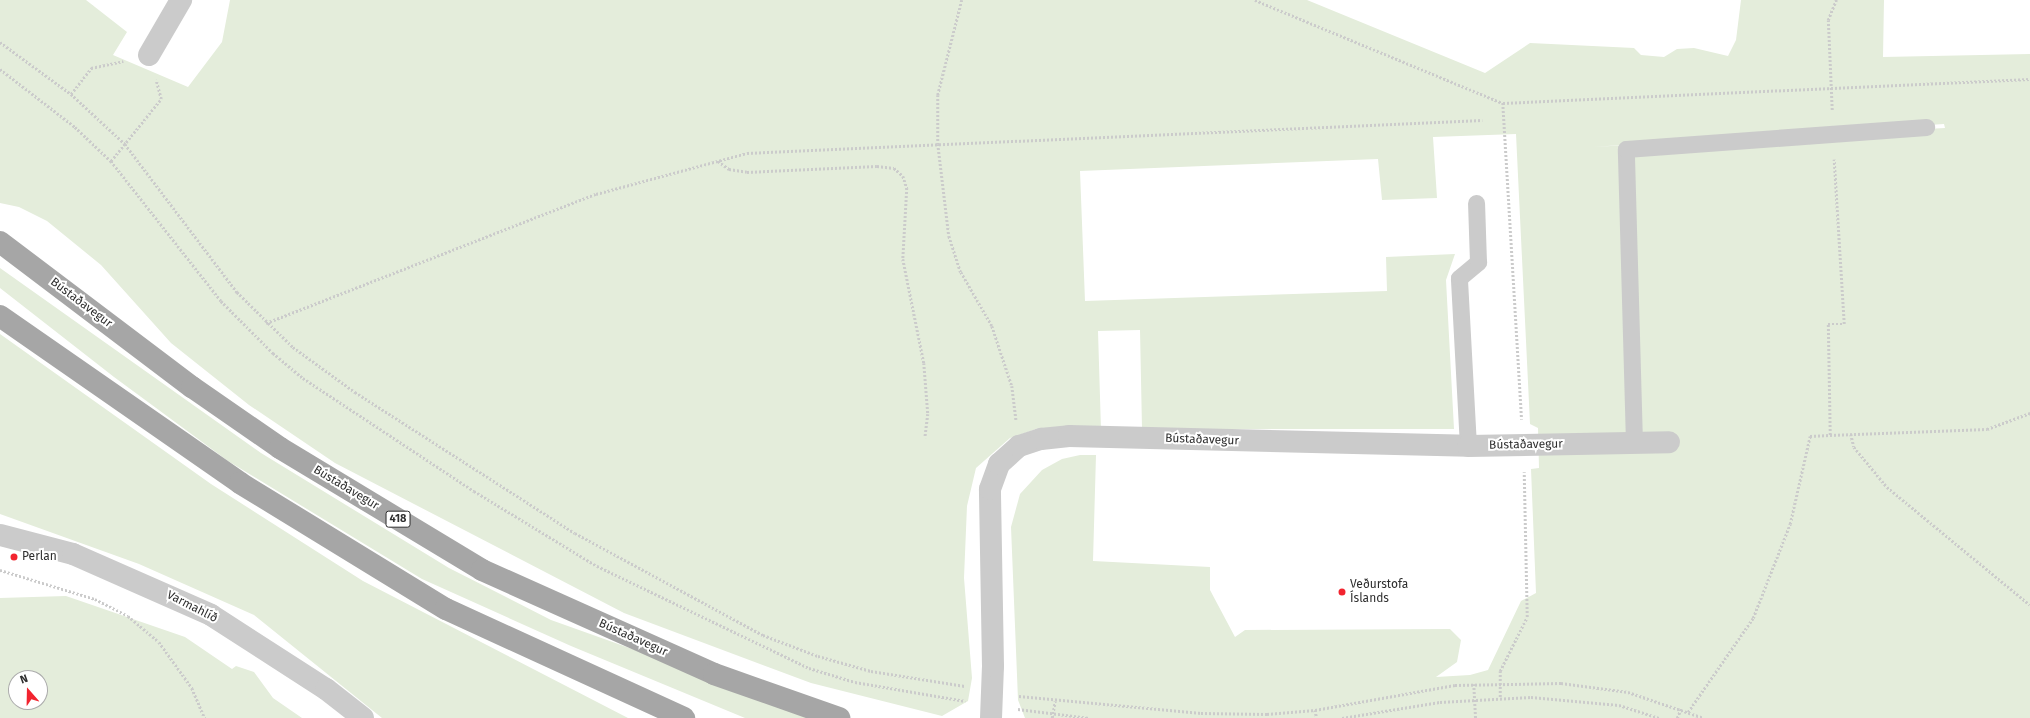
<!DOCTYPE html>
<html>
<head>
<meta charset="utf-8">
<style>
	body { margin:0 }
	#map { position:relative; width:2030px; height:718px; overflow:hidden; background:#fff; font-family:"Fira Sans",sans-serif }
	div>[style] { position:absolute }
	.green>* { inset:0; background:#e4eddb }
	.path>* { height:2.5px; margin-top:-1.25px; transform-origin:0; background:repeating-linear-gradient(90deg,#cbcbcb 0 2px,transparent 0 4px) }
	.service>* { height:17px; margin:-8.5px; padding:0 8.5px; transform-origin:8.5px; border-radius:8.5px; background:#cbcbcb }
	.minor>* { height:22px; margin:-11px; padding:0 11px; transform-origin:11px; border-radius:11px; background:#cbcbcb }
	.primary>* { height:22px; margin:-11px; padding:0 11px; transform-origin:11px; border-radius:11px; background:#a6a6a6 }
	.dots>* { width:11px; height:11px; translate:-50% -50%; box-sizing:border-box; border:2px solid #fff; border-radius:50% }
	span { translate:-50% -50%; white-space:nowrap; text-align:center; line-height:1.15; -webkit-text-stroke:4px #fff; paint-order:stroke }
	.shield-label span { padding:1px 3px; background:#fff; border:1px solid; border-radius:3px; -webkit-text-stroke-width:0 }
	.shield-label { font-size:11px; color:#2e2e2e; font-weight:700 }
	.street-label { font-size:12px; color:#2e2e2e }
	.poi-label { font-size:12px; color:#2e2e2e }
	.left { translate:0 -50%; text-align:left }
	.north { position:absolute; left:8px; top:670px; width:40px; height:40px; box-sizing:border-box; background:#fff; border:1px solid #ababab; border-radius:50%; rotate:340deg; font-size:11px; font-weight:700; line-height:16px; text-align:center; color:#2e2e2e }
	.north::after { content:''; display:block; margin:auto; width:14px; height:18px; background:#f2242f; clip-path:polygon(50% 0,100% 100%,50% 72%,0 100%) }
</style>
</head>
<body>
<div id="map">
	<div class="green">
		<div style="clip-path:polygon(evenodd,0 0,86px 0,127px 32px,113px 55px,188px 87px,222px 42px,230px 0,1307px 0,1485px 73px,1530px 43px,1634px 48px,1641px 55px,1664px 57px,1677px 49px,1694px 48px,1728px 56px,1736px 40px,1741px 0,1884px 0,1883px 57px,2030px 54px,2030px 718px,1025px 718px,1018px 700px,1011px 527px,1020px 494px,1042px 470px,1062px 459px,1080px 455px,1096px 455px,1093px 561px,1210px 567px,1210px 590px,1235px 637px,1245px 630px,1450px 629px,1461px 640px,1457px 662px,1436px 677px,1470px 675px,1488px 670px,1521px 601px,1536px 593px,1531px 469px,1539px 468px,1538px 428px,1530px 424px,1516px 134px,1433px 137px,1437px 198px,1382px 200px,1378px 159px,1080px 171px,1085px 301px,1387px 291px,1386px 257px,1455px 254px,1446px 280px,1454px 429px,1142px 429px,1140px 330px,1098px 331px,1101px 430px,1039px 428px,1010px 438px,976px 468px,967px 506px,964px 578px,972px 678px,968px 701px,942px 716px,811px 683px,624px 613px,335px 463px,249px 405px,171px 343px,101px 265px,47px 221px,19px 207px,0 203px,0 0,1944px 124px,1945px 128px,1592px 147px,1944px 124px)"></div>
		<div style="clip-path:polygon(0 268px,261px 453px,449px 568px,551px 620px,826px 718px,745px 718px,571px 646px,422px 579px,228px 461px,114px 377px,0 288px)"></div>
		<div style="clip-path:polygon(0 334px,211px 484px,363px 581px,628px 718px,382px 718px,254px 615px,139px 564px,0 514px)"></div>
		<div style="clip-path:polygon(evenodd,66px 596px,185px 637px,232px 669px,236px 666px,254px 672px,273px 698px,302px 718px,0 718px,0 598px,66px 596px,16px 678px,40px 678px,40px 702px,16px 702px,16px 678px)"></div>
	</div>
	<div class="path">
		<div style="left:962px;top:0;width:98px;rotate:104.2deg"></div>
		<div style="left:938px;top:95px;width:49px;rotate:90deg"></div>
		<div style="left:938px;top:144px;width:93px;rotate:83.2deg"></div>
		<div style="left:949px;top:236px;width:38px;rotate:72deg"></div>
		<div style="left:961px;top:272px;width:62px;rotate:60.1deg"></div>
		<div style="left:992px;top:326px;width:63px;rotate:71.6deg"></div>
		<div style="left:1012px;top:386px;width:34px;rotate:83deg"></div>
		<div style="left:1255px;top:0;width:269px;rotate:22.6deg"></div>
		<div style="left:1503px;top:103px;width:317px;rotate:86.6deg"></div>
		<div style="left:0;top:42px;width:88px;rotate:36.2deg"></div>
		<div style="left:71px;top:94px;width:74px;rotate:42.8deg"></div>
		<div style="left:125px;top:144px;width:186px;rotate:52.9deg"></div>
		<div style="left:237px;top:292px;width:78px;rotate:44.5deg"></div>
		<div style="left:293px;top:347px;width:77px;rotate:36deg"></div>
		<div style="left:355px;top:392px;width:261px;rotate:32.7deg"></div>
		<div style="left:575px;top:533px;width:214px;rotate:28.5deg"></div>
		<div style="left:763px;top:635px;width:59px;rotate:20.9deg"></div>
		<div style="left:818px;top:656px;width:55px;rotate:15.8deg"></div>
		<div style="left:871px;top:671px;width:95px;rotate:9.1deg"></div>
		<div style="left:0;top:69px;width:95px;rotate:37.7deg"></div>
		<div style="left:75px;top:127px;width:50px;rotate:43.4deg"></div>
		<div style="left:111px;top:161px;width:178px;rotate:51.8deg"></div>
		<div style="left:221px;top:301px;width:74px;rotate:45deg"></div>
		<div style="left:273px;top:353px;width:39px;rotate:40deg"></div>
		<div style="left:303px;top:378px;width:205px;rotate:33.5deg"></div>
		<div style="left:474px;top:491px;width:144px;rotate:31.4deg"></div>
		<div style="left:597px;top:566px;width:235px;rotate:25.7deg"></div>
		<div style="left:809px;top:668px;width:48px;rotate:16.9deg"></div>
		<div style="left:855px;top:682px;width:112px;rotate:9.8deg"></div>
		<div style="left:71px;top:94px;width:33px;rotate:-52deg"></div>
		<div style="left:91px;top:68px;width:33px;rotate:-12deg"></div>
		<div style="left:1503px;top:103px;width:528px;rotate:-2.61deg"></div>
		<div style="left:1832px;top:110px;width:90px;rotate:-92.5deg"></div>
		<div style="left:1828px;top:20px;width:22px;rotate:-68deg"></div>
		<div style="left:111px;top:161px;width:80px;rotate:-51.1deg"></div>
		<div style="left:161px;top:99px;width:20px;rotate:-105deg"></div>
		<div style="left:718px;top:161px;width:14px;rotate:36deg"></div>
		<div style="left:729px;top:169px;width:18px;rotate:9deg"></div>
		<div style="left:747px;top:172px;width:130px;rotate:-2.6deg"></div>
		<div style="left:877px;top:166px;width:17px;rotate:7deg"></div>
		<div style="left:894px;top:168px;width:12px;rotate:42deg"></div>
		<div style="left:903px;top:176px;width:13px;rotate:72deg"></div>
		<div style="left:907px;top:188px;width:71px;rotate:93.2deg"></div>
		<div style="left:903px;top:259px;width:106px;rotate:78.6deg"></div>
		<div style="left:924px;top:363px;width:51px;rotate:85.5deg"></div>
		<div style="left:928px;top:414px;width:24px;rotate:97deg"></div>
		<div style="left:266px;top:323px;width:354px;rotate:-21.4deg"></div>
		<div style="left:596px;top:194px;width:156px;rotate:-15.2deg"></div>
		<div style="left:747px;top:153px;width:736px;rotate:-2.57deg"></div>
		<div style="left:1851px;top:434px;width:13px;rotate:77deg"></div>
		<div style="left:1854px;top:447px;width:52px;rotate:50.5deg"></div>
		<div style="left:1887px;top:487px;width:185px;rotate:39.5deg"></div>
		<div style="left:1830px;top:435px;width:157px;rotate:-2.2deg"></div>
		<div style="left:1987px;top:429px;width:46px;rotate:-20.4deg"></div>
		<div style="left:0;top:570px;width:99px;rotate:17deg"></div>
		<div style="left:95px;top:599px;width:37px;rotate:27deg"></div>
		<div style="left:128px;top:616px;width:40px;rotate:40deg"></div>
		<div style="left:159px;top:642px;width:57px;rotate:54.3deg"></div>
		<div style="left:192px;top:688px;width:33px;rotate:67deg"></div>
		<div style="left:1474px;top:684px;width:34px;rotate:87deg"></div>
		<div style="left:1019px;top:696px;width:183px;rotate:5.3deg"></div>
		<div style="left:1201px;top:713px;width:66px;rotate:0.9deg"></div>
		<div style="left:1267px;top:714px;width:48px;rotate:-4.8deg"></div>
		<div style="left:1315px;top:710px;width:142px;rotate:-10.1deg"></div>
		<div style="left:1455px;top:685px;width:106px;rotate:-1.1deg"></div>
		<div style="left:1561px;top:683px;width:68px;rotate:7.7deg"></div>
		<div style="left:1628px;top:692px;width:80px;rotate:18.9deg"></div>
		<div style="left:1500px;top:697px;width:26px;rotate:-90deg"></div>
		<div style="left:1500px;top:671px;width:60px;rotate:-63.4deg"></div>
		<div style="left:1527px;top:617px;width:145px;rotate:-91.2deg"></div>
		<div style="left:1018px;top:709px;width:72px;rotate:7.2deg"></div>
		<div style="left:1315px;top:710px;width:8px;rotate:76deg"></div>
		<div style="left:1688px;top:712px;width:114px;rotate:-55.3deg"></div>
		<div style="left:1753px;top:618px;width:101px;rotate:-68.5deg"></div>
		<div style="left:1790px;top:524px;width:90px;rotate:-77.2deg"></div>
		<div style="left:1810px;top:436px;width:20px;rotate:-3deg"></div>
		<div style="left:1830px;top:435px;width:111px;rotate:-91deg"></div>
		<div style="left:1828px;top:324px;width:16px"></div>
		<div style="left:1844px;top:324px;width:165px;rotate:-93.5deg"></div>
		<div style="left:1052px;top:718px;width:17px;rotate:-80deg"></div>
		<div style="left:1342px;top:718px;width:99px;rotate:-9.3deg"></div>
		<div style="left:1440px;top:702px;width:91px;rotate:-3.1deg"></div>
		<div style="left:1531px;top:697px;width:88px;rotate:5.2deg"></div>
		<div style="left:1619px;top:705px;width:42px;rotate:18deg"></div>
		<div style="left:1677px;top:718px;width:10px;rotate:-66deg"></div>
	</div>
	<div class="service">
		<div style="left:1634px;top:443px;width:294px;rotate:-91.6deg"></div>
		<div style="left:1626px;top:149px;width:301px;rotate:-4.2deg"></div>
		<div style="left:1468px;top:446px;width:168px;rotate:-93.1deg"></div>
		<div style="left:1459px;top:278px;width:25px;rotate:-40deg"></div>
		<div style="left:1478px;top:262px;width:59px;rotate:-91.9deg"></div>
	</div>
	<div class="minor">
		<div style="left:149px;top:55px;width:64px;rotate:-59.8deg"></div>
		<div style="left:0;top:535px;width:75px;rotate:14.6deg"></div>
		<div style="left:73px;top:554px;width:151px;rotate:23.8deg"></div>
		<div style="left:211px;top:615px;width:137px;rotate:32.8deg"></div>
		<div style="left:326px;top:689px;width:47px;rotate:38.1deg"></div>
		<div style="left:991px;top:718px;width:52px;rotate:-87.8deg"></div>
		<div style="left:993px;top:666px;width:177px;rotate:-91deg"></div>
		<div style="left:990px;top:489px;width:27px;rotate:-70deg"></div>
		<div style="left:999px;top:464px;width:27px;rotate:-42deg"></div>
		<div style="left:1019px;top:446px;width:23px;rotate:-18deg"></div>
		<div style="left:1041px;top:439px;width:28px;rotate:-6deg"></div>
		<div style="left:1069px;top:436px;width:399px;rotate:1.4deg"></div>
		<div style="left:1468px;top:446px;width:201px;rotate:-1.1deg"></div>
	</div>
	<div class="primary">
		<div style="left:0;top:242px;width:241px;rotate:37.1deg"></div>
		<div style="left:192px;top:387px;width:107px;rotate:34.7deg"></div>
		<div style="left:280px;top:448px;width:236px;rotate:31.1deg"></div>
		<div style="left:482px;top:570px;width:254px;rotate:24.1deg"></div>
		<div style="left:714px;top:674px;width:133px;rotate:19.4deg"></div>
		<div style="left:0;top:316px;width:292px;rotate:34.8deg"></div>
		<div style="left:240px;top:483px;width:241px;rotate:31.5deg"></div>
		<div style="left:446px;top:609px;width:262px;rotate:24.6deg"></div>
	</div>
	<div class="dots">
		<div style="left:14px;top:557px;background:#f2242f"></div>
		<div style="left:1342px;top:592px;background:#f2242f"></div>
	</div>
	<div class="shield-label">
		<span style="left:398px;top:519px">418</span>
	</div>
	<div class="street-label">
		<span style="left:81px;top:303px;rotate:37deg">Bústaðavegur</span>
		<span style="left:1202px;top:440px;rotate:2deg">Bústaðavegur</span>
		<span style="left:1526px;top:445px;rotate:-1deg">Bústaðavegur</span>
		<span style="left:346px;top:488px;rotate:31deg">Bústaðavegur</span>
		<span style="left:192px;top:607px;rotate:27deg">Varmahlíð</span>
		<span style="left:633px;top:638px;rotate:24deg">Bústaðavegur</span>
	</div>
	<div class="poi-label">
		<span class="left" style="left:22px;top:557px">Perlan</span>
		<span class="left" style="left:1350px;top:592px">Veðurstofa<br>Íslands</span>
	</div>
	<div class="north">N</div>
</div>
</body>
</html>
